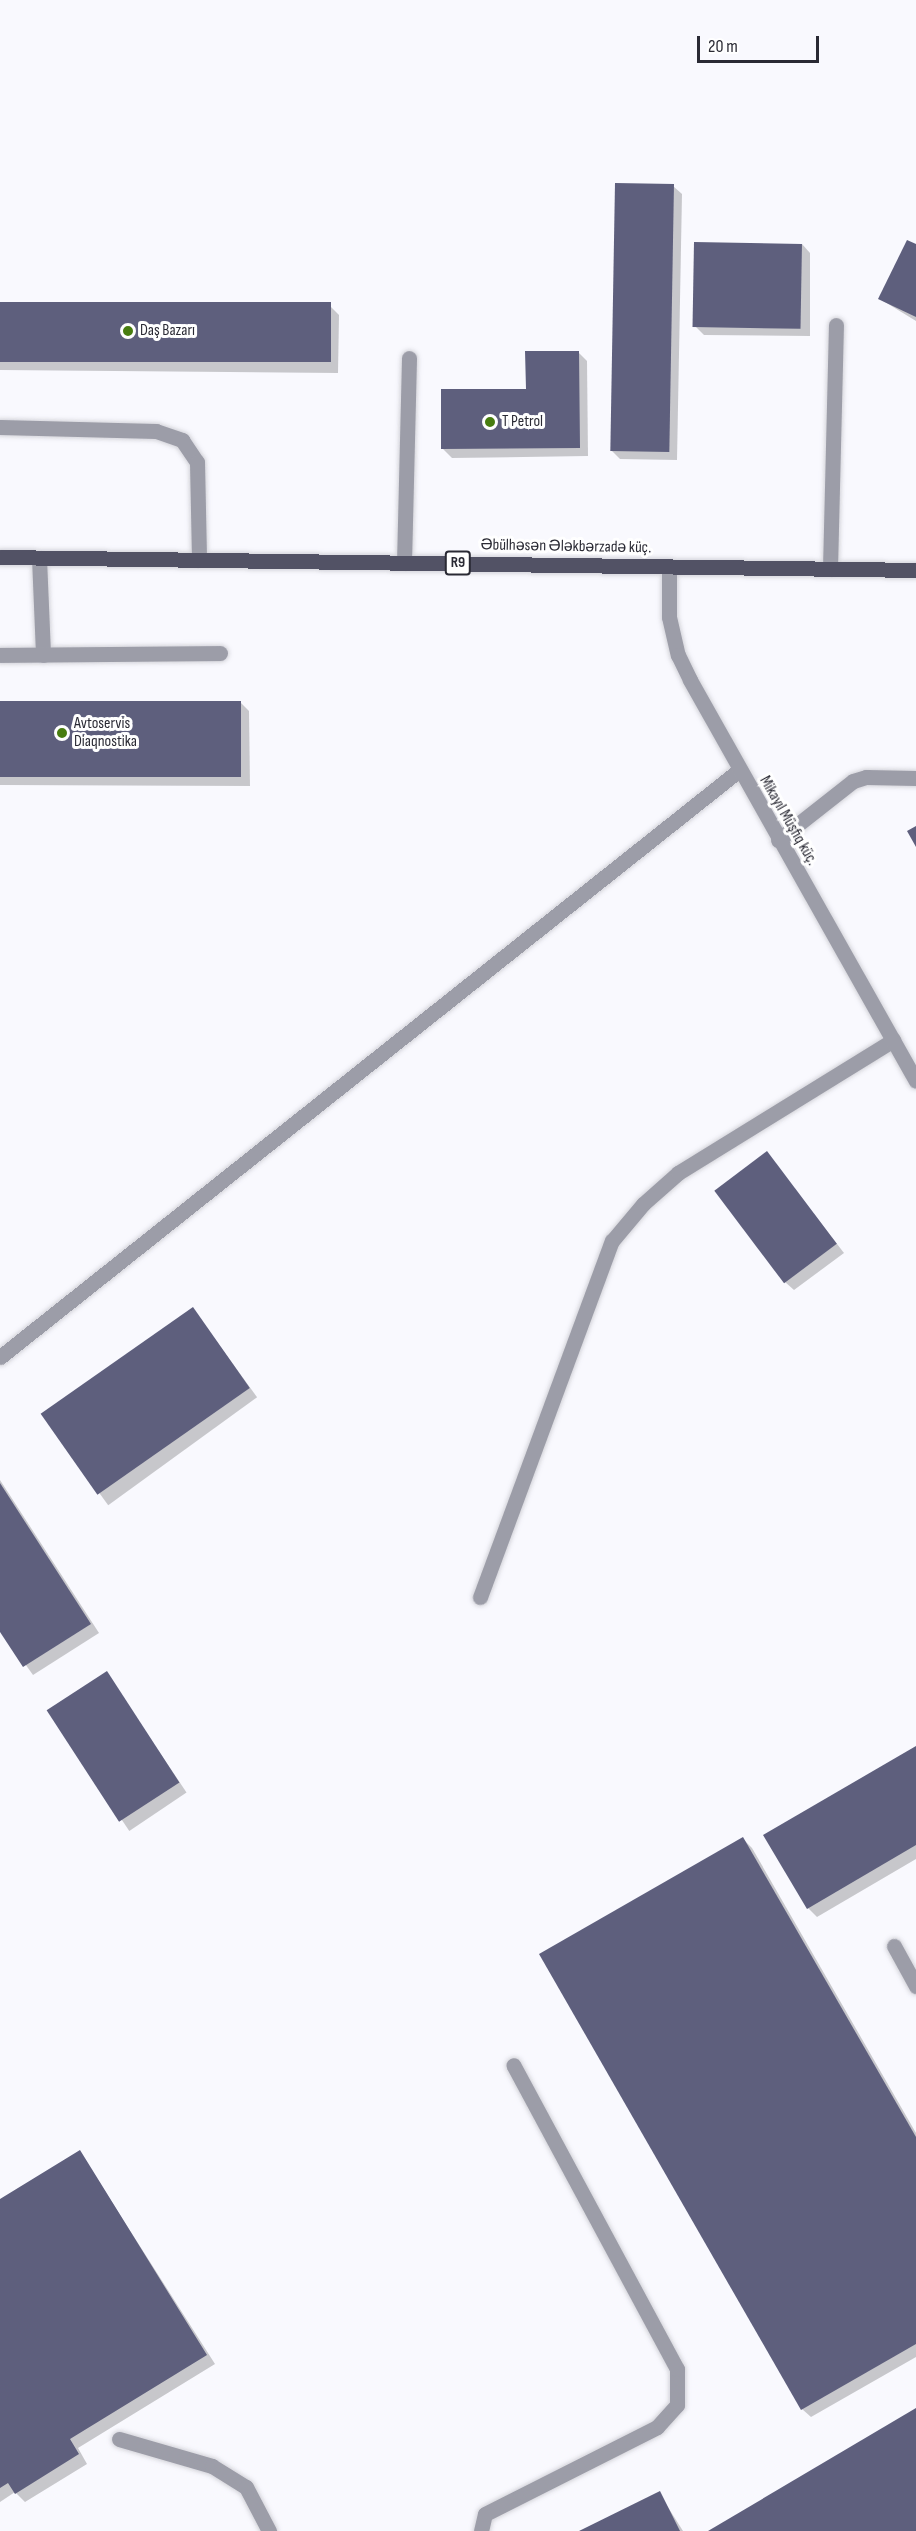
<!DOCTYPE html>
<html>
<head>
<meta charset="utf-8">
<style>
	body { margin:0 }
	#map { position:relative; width:916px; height:2531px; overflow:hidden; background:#f9f9fe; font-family:"Sofia Sans Condensed",sans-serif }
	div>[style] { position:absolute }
	.shadow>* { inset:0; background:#0003; transform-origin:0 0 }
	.building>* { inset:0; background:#5e5f7d; transform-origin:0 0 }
	.roads { filter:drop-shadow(0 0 2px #d4d4da) drop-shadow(0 0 2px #d4d4da) }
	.lane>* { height:15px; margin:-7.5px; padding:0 7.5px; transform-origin:7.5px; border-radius:7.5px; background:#9c9da8 }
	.street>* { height:15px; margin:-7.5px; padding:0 7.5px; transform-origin:7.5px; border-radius:7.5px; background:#9c9da8 }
	.primary>* { height:15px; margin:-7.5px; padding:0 7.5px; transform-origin:7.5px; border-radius:7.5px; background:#525265 }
	.dots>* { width:16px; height:16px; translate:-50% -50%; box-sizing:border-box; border:3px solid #fff; border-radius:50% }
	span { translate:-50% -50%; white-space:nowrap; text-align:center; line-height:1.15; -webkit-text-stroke:6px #fff; paint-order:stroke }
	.shield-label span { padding:2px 4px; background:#fff; border:2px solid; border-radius:4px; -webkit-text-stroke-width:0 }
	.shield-label { font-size:15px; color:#2a2a34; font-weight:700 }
	.poi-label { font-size:16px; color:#2a2a34 }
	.left { translate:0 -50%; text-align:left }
	.street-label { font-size:16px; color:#2a2a34 }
	.scale { position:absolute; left:697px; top:36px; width:122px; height:27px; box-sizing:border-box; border:3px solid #2a2a34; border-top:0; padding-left:8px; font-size:18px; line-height:21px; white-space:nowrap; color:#2a2a34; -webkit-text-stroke:4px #fff; paint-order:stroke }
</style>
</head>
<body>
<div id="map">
	<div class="shadow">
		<div style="clip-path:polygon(673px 186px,682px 194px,677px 460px,620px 459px,611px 450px)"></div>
		<div style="clip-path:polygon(802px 244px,810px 253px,810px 336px,704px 335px,695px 326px)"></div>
		<div style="clip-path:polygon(916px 246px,916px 321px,880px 299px)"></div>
		<div style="clip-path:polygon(0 303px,330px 306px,339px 315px,338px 373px,0 370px)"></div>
		<div style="clip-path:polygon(578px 352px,587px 361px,588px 456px,452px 458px,443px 449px)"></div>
		<div style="clip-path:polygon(0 702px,240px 702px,249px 711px,250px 786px,0 785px)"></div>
		<div style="clip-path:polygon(767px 1153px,844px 1253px,794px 1290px,785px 1282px)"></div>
		<div style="left:193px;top:1309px;width:109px;height:184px;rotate:54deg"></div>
		<div style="clip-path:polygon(0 1480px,99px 1633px,33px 1675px,0 1629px)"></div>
		<div style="left:106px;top:1673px;width:144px;height:69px;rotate:56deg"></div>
		<div style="clip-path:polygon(916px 1748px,916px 1859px,817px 1917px,808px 1908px)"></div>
		<div style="clip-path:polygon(743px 1839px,752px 1848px,916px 2133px,916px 2357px,811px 2417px,802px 2409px)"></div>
		<div style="clip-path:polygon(80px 2152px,215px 2364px,78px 2448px,87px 2464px,25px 2502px,15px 2492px,0 2502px,0 2201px)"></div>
		<div style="clip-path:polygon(659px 2493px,683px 2531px,583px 2531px)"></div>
	</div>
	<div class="building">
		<div style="left:615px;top:183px;width:59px;height:268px;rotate:1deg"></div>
		<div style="clip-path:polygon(907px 240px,916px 244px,916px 317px,878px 299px)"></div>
		<div style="left:694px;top:242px;width:108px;height:85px;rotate:1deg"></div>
		<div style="left:0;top:302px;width:331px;height:60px"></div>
		<div style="clip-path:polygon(525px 351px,579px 351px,580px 448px,441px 449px,441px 389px,526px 389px)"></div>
		<div style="left:0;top:701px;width:241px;height:76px"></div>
		<div style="clip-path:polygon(916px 826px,916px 847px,907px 831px)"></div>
		<div style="left:767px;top:1151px;width:116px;height:66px;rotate:53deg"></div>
		<div style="left:193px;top:1307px;width:99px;height:186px;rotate:55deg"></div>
		<div style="clip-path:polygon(0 1483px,91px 1624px,23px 1667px,0 1632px)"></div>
		<div style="left:107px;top:1671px;width:133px;height:72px;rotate:57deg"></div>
		<div style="clip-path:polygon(916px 1746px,916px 1845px,807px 1909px,763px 1835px)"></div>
		<div style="clip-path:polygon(743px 1837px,916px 2137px,916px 2344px,801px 2410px,539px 1954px)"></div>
		<div style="clip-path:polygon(80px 2150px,207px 2355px,70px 2439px,79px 2454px,15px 2494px,8px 2483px,0 2488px,0 2199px)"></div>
		<div style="clip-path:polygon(916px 2408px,916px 2531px,708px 2531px)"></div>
		<div style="clip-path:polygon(660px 2491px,680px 2531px,579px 2531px)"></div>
	</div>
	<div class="roads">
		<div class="lane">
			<div style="left:0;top:427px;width:156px;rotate:1.5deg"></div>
			<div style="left:156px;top:431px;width:28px;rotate:19deg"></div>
			<div style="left:182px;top:440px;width:27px;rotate:56deg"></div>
			<div style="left:197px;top:462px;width:98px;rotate:88.8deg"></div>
			<div style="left:39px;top:558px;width:97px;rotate:87.6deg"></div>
			<div style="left:404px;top:563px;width:205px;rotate:-88.6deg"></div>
			<div style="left:830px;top:569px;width:244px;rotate:-88.6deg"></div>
			<div style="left:0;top:655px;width:220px;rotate:-0.5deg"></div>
			<div style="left:778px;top:840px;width:95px;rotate:-38.2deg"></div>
			<div style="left:853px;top:781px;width:14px;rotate:-17deg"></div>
			<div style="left:866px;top:777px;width:50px;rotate:1.1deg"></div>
			<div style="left:0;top:1357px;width:942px;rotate:-38.45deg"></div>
			<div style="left:480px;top:1597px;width:380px;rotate:-69.7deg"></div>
			<div style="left:612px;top:1241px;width:48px;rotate:-50deg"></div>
			<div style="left:643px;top:1204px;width:47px;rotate:-41.5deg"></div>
			<div style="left:678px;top:1173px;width:253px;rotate:-31.7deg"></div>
			<div style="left:894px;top:1946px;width:46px;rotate:61.2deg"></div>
			<div style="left:119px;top:2439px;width:97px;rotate:16.2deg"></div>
			<div style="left:212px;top:2466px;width:40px;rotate:32deg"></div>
			<div style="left:246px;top:2487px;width:50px;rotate:62.4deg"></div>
			<div style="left:481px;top:2531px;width:17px;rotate:-77deg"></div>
			<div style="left:485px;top:2514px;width:193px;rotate:-26.8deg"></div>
			<div style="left:657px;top:2427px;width:30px;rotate:-48deg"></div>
			<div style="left:677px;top:2405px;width:36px;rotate:-90deg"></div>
			<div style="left:677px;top:2369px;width:345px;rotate:-118.3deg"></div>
		</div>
		<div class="street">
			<div style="left:669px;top:567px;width:50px;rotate:90deg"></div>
			<div style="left:669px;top:617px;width:39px;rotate:77deg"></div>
			<div style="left:678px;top:655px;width:28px;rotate:64deg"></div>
			<div style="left:690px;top:680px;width:460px;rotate:60.6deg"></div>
		</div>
		<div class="primary">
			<div style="left:0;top:557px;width:916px;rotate:0.81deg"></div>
		</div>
	</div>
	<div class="dots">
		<div style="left:128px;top:331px;background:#487d10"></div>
		<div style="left:490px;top:422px;background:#487d10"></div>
		<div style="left:62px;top:733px;background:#487d10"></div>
	</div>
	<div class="shield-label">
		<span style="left:458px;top:563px">R9</span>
	</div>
	<div class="poi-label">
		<span class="left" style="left:140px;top:331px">Daş Bazarı</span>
		<span class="left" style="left:502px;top:422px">T Petrol</span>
		<span class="left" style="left:74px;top:733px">Avtoservis<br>Diaqnostika</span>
	</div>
	<div class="street-label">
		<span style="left:566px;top:547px;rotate:1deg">Əbülhəsən Ələkbərzadə küç.</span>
		<span style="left:788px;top:821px;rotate:60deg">Mikayıl Müşfiq küç.</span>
	</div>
	<div class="scale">20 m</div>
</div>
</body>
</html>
